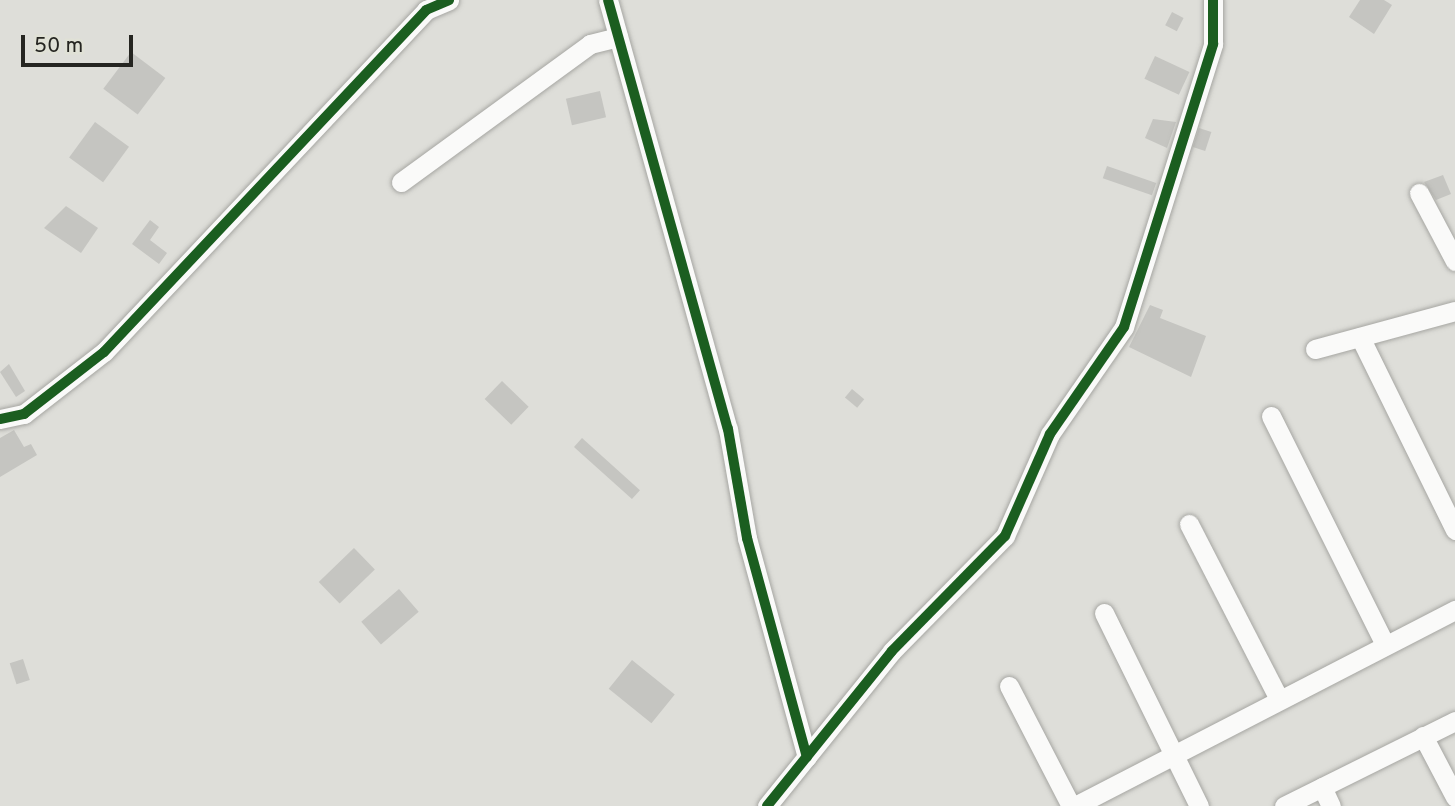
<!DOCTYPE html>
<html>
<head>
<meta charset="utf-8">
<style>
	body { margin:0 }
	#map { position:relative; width:1455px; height:806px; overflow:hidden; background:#deded9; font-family:Overpass,sans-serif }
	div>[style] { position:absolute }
	.building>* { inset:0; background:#c5c5c1; transform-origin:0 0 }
	.roads { filter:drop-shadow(0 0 2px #a6a6a2) drop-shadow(0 0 2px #a6a6a2) }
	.minor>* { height:19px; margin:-9.5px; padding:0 9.5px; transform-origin:9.5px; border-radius:9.5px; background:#fafaf9 }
	.cycleway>* { height:10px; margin:-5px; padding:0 5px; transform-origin:5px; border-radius:5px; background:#1b5e20 }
	span { translate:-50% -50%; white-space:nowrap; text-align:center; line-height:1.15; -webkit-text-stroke:6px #e0e1d6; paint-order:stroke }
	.scale { position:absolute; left:21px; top:35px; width:112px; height:32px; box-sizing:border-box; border:4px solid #252521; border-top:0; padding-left:9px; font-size:21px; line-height:24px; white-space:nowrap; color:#252521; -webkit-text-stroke:5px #e0e1d6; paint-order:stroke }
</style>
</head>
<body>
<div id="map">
	<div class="building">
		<div style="clip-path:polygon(1360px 0,1384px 0,1392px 5px,1374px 34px,1349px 17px)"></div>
		<div style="left:1172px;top:12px;width:13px;height:15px;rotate:27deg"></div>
		<div style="left:131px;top:52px;width:43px;height:46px;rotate:37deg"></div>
		<div style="left:1155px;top:56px;width:38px;height:25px;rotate:25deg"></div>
		<div style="left:600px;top:91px;width:27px;height:35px;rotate:77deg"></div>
		<div style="clip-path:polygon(1153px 119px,1176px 122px,1167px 148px,1145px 138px)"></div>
		<div style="left:95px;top:122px;width:42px;height:44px;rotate:36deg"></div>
		<div style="left:1199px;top:128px;width:13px;height:20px;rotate:18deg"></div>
		<div style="left:1107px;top:166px;width:52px;height:13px;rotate:19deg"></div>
		<div style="clip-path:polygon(1443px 175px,1451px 194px,1436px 200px,1424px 182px)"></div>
		<div style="clip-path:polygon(66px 206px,98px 228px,81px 253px,44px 228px)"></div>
		<div style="clip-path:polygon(150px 220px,159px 227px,150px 240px,167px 253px,159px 264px,132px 244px)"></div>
		<div style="clip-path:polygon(1150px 305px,1163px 310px,1160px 318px,1206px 336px,1191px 377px,1129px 347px)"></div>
		<div style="clip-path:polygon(9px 364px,25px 391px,16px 397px,0 372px)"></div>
		<div style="left:502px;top:381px;width:37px;height:25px;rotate:44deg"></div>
		<div style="left:852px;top:389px;width:16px;height:11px;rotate:40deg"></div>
		<div style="clip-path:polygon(14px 430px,24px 447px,31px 444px,37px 455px,0 477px,0 438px)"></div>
		<div style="left:582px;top:438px;width:78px;height:12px;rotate:42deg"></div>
		<div style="left:354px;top:548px;width:30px;height:49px;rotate:46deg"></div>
		<div style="left:399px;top:589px;width:30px;height:50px;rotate:49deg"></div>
		<div style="left:23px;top:659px;width:22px;height:14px;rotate:72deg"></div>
		<div style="left:632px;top:660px;width:55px;height:37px;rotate:39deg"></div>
	</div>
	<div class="roads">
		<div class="minor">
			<div style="left:608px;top:0;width:445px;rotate:74.4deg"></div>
			<div style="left:728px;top:429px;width:111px;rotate:80.1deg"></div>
			<div style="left:747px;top:538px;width:227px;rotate:74.7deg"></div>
			<div style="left:401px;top:182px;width:234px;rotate:-36.1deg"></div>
			<div style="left:590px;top:44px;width:29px;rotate:-14deg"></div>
			<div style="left:1419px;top:193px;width:77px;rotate:62.1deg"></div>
			<div style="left:1360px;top:337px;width:215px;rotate:63.8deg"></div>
			<div style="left:1315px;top:349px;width:145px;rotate:-15.2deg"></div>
			<div style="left:1271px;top:416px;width:256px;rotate:63.5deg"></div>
			<div style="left:0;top:419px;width:25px;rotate:-12deg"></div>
			<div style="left:24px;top:414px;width:101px;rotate:-37.8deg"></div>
			<div style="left:104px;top:352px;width:470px;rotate:-46.7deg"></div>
			<div style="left:426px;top:10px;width:25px;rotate:-23deg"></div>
			<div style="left:1189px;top:524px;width:197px;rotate:62.8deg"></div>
			<div style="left:1104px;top:613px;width:215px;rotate:63.8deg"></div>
			<div style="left:1009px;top:686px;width:135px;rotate:62.7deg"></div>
			<div style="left:1423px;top:736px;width:69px;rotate:62.3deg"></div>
			<div style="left:1322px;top:787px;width:21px;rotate:65deg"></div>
			<div style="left:767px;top:806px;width:199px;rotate:-51.1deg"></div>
			<div style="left:892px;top:651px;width:161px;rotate:-45.5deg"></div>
			<div style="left:1005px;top:536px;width:111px;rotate:-66.2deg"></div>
			<div style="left:1050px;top:434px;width:130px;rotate:-55.3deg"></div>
			<div style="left:1124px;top:327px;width:297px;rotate:-72.5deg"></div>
			<div style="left:1213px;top:44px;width:44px;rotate:-90deg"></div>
			<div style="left:1075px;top:806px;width:428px;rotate:-27.3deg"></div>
			<div style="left:1284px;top:806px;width:191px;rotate:-26.4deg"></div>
		</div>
	</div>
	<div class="cycleway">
		<div style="left:608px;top:0;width:445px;rotate:74.4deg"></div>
		<div style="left:728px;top:429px;width:111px;rotate:80.1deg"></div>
		<div style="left:747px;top:538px;width:227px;rotate:74.7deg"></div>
		<div style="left:0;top:419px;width:25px;rotate:-12deg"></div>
		<div style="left:24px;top:414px;width:101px;rotate:-37.8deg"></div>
		<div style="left:104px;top:352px;width:470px;rotate:-46.7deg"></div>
		<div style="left:426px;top:10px;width:25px;rotate:-23deg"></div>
		<div style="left:767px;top:806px;width:199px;rotate:-51.1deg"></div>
		<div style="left:892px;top:651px;width:161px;rotate:-45.5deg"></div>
		<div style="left:1005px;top:536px;width:111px;rotate:-66.2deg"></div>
		<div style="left:1050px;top:434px;width:130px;rotate:-55.3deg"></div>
		<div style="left:1124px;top:327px;width:297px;rotate:-72.5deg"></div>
		<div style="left:1213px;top:44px;width:44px;rotate:-90deg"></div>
	</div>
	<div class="scale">50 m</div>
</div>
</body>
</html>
